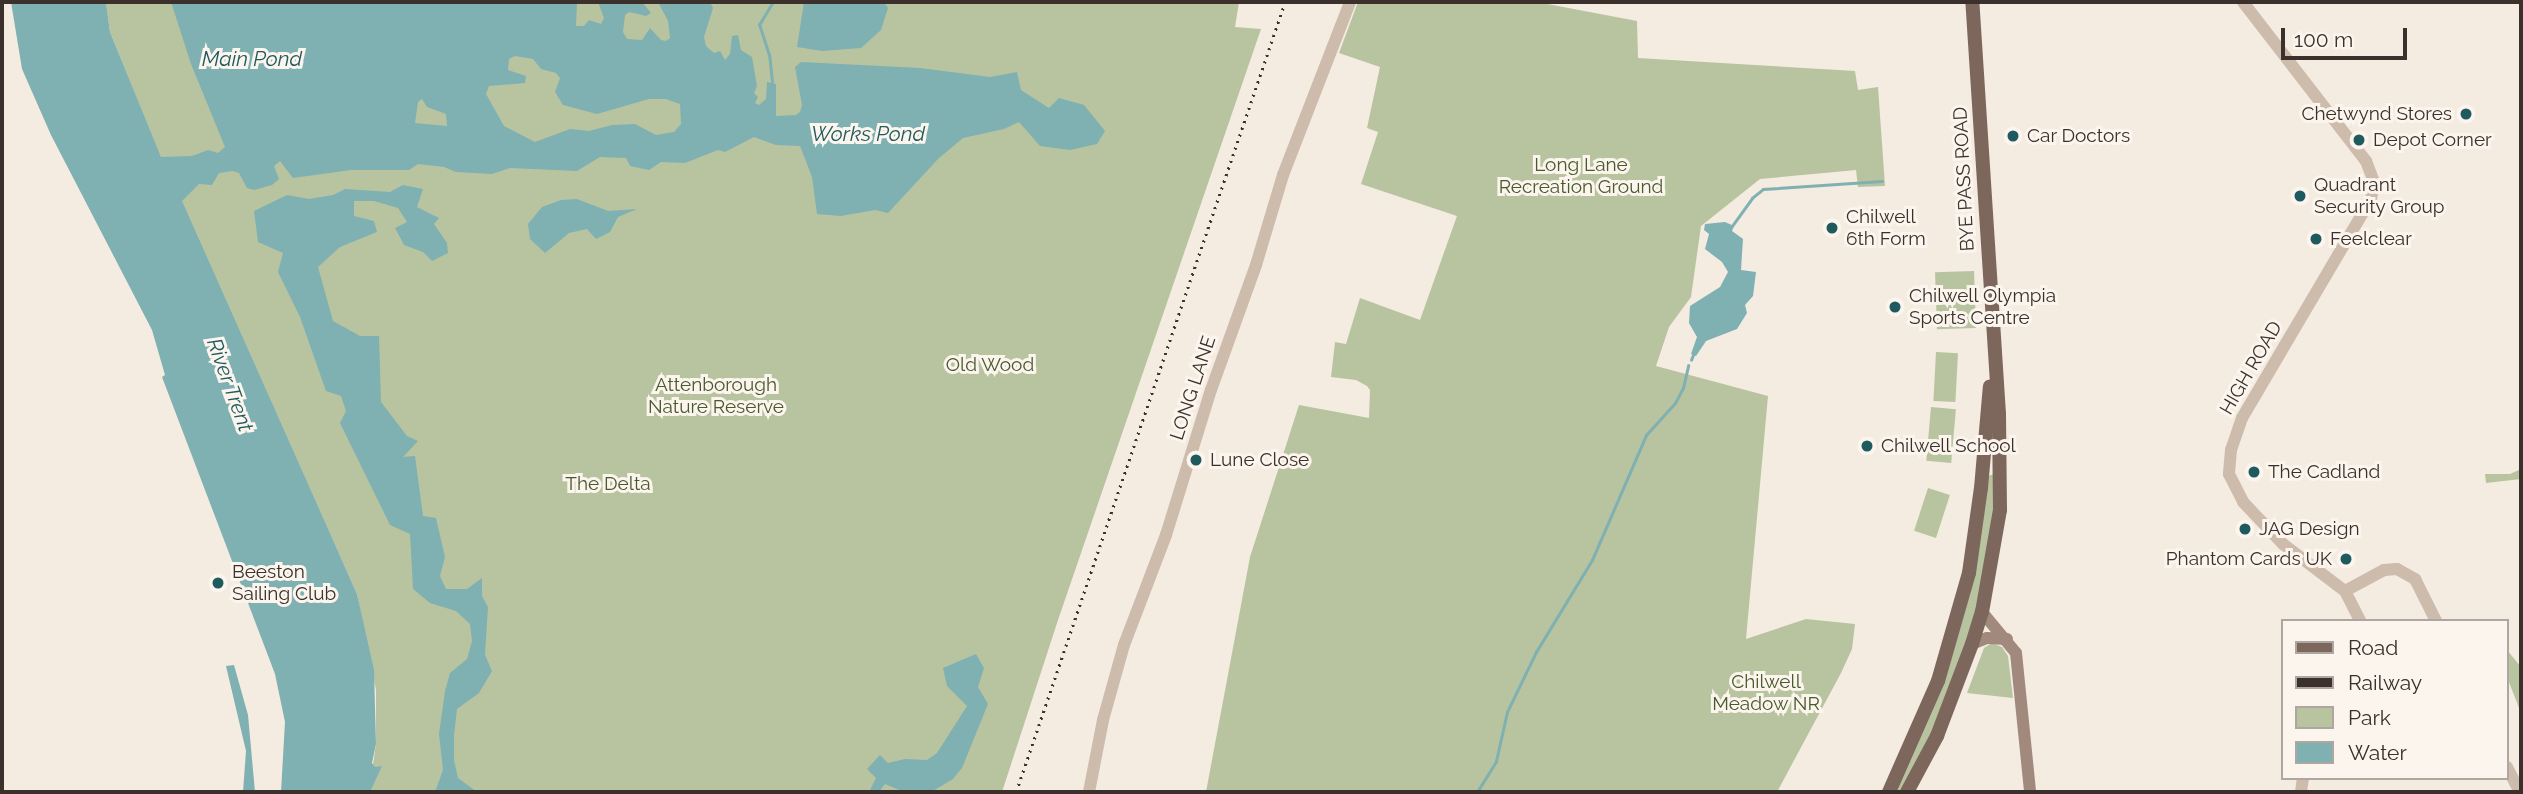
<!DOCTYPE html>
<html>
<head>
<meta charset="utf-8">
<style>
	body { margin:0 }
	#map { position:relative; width:2523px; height:794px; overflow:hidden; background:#f4ebe1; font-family:Raleway,sans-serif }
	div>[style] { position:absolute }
	.green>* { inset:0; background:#b8c4a0; transform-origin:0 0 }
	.water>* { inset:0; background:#7fb0b2 }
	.stream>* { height:2.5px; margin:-1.25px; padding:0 1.25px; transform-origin:1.25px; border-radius:1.25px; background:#7fb0b2 }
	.tertiary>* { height:12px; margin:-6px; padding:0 6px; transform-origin:6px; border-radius:6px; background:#cdbbac }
	.secondary>* { height:12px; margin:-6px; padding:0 6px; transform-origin:6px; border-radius:6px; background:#a18a7d }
	.primary>* { height:14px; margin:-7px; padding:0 7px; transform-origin:7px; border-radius:7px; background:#7d675c }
	.rail>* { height:2.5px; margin-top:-1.25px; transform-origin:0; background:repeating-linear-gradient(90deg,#3b302b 0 2px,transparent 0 7px) }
	.dots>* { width:19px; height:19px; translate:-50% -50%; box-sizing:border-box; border:4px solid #fbf5ee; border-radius:50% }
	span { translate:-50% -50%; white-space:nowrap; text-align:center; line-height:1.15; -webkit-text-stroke:6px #fbf5ee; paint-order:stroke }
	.poi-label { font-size:19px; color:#3b302b }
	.right { translate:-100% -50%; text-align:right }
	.left { translate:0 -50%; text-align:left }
	.park-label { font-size:19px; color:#4a5a2e }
	.street-label { font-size:19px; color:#3b302b }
	.water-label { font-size:21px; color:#1f5a5e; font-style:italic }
	.frame { position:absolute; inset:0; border:4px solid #3b302b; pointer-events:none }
	.legend { position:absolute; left:2281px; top:619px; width:228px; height:161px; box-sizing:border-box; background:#fbf5ee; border:2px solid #aea6a0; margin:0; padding:9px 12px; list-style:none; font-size:21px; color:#3b302b }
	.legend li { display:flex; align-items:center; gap:14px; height:35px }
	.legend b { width:35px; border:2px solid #aea6a0 }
	.scale { position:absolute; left:2281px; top:28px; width:126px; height:32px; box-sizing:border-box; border:4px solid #3b302b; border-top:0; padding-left:9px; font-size:21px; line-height:24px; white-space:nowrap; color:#3b302b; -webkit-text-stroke:5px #fbf5ee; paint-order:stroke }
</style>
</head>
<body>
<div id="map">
	<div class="green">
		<div style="clip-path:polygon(106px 2px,1239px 2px,1235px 27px,1261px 29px,1058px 620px,1002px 792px,369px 792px,376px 744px,376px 690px,357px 594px,158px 151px,110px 32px)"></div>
		<div style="clip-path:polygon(1358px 2px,1537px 2px,1637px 21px,1638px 58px,1855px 71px,1858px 90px,1878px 87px,1885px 186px,1858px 187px,1856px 170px,1760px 179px,1701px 226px,1691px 297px,1669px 327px,1656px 366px,1768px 396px,1746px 639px,1806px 619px,1855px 624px,1852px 649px,1841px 673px,1777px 792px,1206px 792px,1250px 557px,1299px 405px,1369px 418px,1370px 390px,1367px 386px,1356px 380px,1331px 377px,1335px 342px,1346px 344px,1360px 298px,1420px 320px,1457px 216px,1361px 184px,1378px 132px,1367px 128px,1380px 67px,1339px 53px)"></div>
		<div style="left:1974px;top:271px;width:57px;height:39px;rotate:88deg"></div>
		<div style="left:1936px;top:352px;width:22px;height:49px;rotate:3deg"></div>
		<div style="left:1931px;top:407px;width:25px;height:54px;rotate:5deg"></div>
		<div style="clip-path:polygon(2521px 469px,2521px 479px,2486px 483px,2485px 474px,2510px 474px)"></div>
		<div style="clip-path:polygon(1994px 474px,1995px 505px,1975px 616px,1935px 730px,1902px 792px,1895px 792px,1942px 684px,1988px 476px)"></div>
		<div style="left:1928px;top:488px;width:23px;height:45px;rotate:18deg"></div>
		<div style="clip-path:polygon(1992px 643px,2002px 647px,2008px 656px,2013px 698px,1967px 693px,1984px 648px)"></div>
		<div style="clip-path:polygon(2507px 650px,2521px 667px,2521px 713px,2507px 677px)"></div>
	</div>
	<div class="water">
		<div style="clip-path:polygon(evenodd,11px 2px,106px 2px,110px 32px,161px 157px,192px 156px,208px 150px,218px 153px,225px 147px,191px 64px,171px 2px,577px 2px,576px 26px,584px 26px,589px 20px,601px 24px,604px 18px,598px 2px,642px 2px,651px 13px,646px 16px,629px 12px,625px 15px,623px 32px,627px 39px,642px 40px,650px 28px,661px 40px,666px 41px,670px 38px,668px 21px,658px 2px,710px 2px,713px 8px,704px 37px,706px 46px,714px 53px,720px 51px,725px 60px,730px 54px,732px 36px,738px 35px,741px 50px,752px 57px,757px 86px,754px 93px,758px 97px,755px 103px,759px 105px,766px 99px,767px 82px,776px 84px,776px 116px,796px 115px,800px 112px,802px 105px,795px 67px,801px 62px,920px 68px,990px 77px,1017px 72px,1021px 90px,1049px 108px,1059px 98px,1084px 105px,1105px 131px,1097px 144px,1070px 150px,1040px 146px,1019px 122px,1004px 129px,963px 138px,938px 159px,888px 213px,875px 210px,841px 216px,817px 214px,812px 177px,800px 146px,776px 145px,754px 137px,725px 152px,718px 150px,685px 163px,661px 162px,649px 170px,630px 166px,626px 158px,600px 157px,577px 171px,510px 168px,492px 174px,456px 172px,444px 167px,418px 164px,409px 170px,351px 170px,293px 178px,280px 161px,274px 166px,279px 179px,272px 185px,254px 190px,247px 188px,239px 173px,233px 171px,219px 173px,212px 185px,199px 184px,182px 201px,357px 594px,374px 670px,376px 744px,372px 763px,375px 767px,382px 766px,370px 792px,281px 792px,285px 722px,275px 674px,162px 377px,165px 375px,152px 330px,51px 135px,22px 69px,11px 2px,515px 56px,533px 59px,541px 69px,556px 73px,560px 78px,555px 92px,563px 105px,597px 114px,649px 99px,666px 99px,680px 104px,681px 124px,674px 132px,656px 135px,635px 124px,612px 125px,589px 131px,570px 129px,535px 142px,504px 126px,486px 94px,489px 86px,525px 83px,526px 76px,508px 70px,509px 59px,515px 56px,11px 2px,422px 99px,427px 107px,446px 114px,447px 126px,415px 123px,418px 102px,422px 99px)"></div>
		<div style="clip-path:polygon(804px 2px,884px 2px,888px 8px,881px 30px,861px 48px,822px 51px,797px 47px)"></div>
		<div style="clip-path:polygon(403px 185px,423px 189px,417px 207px,439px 218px,434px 224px,447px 243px,448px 253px,432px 261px,423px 252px,404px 245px,395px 228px,407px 222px,398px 208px,374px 201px,354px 201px,354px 216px,374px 221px,377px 232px,340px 247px,318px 267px,333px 321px,360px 336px,379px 336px,381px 402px,407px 436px,418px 441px,403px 457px,415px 456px,423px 516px,436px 518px,445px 557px,440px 576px,446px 589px,467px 589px,482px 578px,482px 596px,488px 607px,485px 655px,492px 671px,479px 693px,457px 709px,454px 736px,454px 760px,458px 778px,477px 792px,435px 792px,443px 770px,439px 734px,445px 691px,450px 673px,467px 659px,472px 641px,470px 624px,456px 611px,430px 603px,413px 589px,410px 534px,390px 525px,340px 423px,346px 411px,341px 396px,326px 391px,300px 317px,278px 272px,283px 253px,258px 242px,254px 211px,287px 195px,309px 199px,333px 195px,345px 189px,390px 192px)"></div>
		<div style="clip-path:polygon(577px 199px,608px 211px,637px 209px,618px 217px,610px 232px,596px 239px,587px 229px,569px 233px,545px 253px,530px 239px,528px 224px,542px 207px,561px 200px)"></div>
		<div style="clip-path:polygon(1725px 222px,1734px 226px,1732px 231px,1743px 239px,1741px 270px,1756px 272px,1753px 296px,1745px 305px,1747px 313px,1737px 329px,1706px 341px,1696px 356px,1691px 354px,1697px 337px,1689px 323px,1690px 306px,1720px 287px,1728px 272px,1722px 262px,1705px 249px,1709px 234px,1704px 230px,1705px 224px)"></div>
		<div style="clip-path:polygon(976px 654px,984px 668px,978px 687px,988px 704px,962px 768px,953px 779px,931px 792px,904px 792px,885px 784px,879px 792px,869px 792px,876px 778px,867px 769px,880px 755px,888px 763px,905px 759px,927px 760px,937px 753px,967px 706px,947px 686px,943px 668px)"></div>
		<div style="clip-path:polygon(234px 665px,248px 715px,255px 792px,243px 792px,246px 751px,226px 666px)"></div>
	</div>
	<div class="stream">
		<div style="left:772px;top:82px;width:27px;rotate:-96deg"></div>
		<div style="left:769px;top:55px;width:32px;rotate:-108deg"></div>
		<div style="left:759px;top:25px;width:27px;rotate:-59deg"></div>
		<div style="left:1732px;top:226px;width:34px;rotate:-54deg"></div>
		<div style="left:1752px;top:198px;width:14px;rotate:-39deg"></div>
		<div style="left:1763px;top:189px;width:119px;rotate:-3.8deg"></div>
		<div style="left:1691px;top:360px;width:5px;rotate:-68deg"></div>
		<div style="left:1477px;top:792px;width:36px;rotate:-58deg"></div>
		<div style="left:1496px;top:761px;width:50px;rotate:-77.3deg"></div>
		<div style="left:1507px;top:712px;width:67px;rotate:-64.2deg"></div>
		<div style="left:1536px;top:652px;width:108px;rotate:-58.7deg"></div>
		<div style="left:1592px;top:560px;width:136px;rotate:-66.6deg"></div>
		<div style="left:1646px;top:435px;width:43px;rotate:-47.8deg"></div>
		<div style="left:1675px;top:403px;width:17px;rotate:-62deg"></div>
		<div style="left:1683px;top:388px;width:23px;rotate:-77deg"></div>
	</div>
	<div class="tertiary">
		<div style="left:2243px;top:2px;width:201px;rotate:52.3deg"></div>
		<div style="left:2366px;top:161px;width:22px;rotate:69deg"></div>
		<div style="left:2374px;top:182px;width:17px;rotate:100deg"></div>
		<div style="left:2371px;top:199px;width:254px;rotate:120.5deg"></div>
		<div style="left:2242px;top:418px;width:34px;rotate:109deg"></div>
		<div style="left:2231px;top:450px;width:24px;rotate:95deg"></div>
		<div style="left:2229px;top:474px;width:31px;rotate:63deg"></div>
		<div style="left:2243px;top:502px;width:58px;rotate:46.4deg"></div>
		<div style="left:2283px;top:544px;width:78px;rotate:37.2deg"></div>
		<div style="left:2345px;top:591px;width:34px;rotate:63deg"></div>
		<div style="left:2345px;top:591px;width:44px;rotate:-28.3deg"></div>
		<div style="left:2384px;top:570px;width:13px;rotate:-4deg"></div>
		<div style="left:2397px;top:569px;width:21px;rotate:29deg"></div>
		<div style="left:2415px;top:579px;width:47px;rotate:63.4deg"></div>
		<div style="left:2507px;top:767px;width:28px;rotate:63deg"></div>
		<div style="left:1089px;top:792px;width:73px;rotate:-79deg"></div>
		<div style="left:1103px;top:720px;width:78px;rotate:-74.4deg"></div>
		<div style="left:1124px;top:645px;width:118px;rotate:-69.1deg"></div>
		<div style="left:1166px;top:535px;width:152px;rotate:-72.8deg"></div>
		<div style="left:1211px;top:390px;width:133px;rotate:-70.2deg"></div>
		<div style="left:1256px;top:265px;width:94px;rotate:-73.3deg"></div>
		<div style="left:1283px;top:175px;width:186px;rotate:-68.8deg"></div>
		<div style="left:2301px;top:792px;width:14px;rotate:-82deg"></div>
	</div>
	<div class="secondary">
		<div style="left:1982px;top:612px;width:53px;rotate:50.3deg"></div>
		<div style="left:2016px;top:653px;width:140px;rotate:84.2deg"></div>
		<div style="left:1972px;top:644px;width:16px;rotate:-22deg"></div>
		<div style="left:1987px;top:638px;width:20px;rotate:3deg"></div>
	</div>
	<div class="primary">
		<div style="left:1889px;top:792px;width:121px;rotate:-66.2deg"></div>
		<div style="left:1938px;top:681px;width:112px;rotate:-74deg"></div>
		<div style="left:1969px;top:573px;width:86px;rotate:-82deg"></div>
		<div style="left:1981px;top:488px;width:102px;rotate:-85deg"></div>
		<div style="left:1907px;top:792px;width:64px;rotate:-61.8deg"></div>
		<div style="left:1937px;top:736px;width:98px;rotate:-69.2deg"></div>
		<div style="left:1972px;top:644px;width:34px;rotate:-73deg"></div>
		<div style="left:1982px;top:612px;width:104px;rotate:-80deg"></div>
		<div style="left:2000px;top:510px;width:96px;rotate:-90.6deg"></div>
		<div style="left:1999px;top:414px;width:413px;rotate:-93.7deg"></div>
	</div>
	<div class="rail">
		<div style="left:1016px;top:792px;width:835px;rotate:-71.2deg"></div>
	</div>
	<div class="dots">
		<div style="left:2466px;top:114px;background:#1f5a5e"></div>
		<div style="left:2013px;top:136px;background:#1f5a5e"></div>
		<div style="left:2359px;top:140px;background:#1f5a5e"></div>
		<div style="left:2300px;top:196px;background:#1f5a5e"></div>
		<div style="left:1832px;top:228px;background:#1f5a5e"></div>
		<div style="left:2316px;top:239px;background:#1f5a5e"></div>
		<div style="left:1895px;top:307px;background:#1f5a5e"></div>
		<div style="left:1867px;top:446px;background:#1f5a5e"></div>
		<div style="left:1196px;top:460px;background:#1f5a5e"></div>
		<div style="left:2254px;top:472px;background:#1f5a5e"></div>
		<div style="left:2245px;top:529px;background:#1f5a5e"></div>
		<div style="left:2346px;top:559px;background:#1f5a5e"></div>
		<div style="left:218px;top:583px;background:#1f5a5e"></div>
	</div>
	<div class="poi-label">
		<span class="right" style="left:2452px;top:114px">Chetwynd Stores</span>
		<span class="left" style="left:2027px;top:136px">Car Doctors</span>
		<span class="left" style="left:2373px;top:140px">Depot Corner</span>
		<span class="left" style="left:2314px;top:196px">Quadrant<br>Security Group</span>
		<span class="left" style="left:1846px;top:228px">Chilwell<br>6th Form</span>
		<span class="left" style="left:2330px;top:239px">Feelclear</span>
		<span class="left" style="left:1909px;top:307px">Chilwell Olympia<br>Sports Centre</span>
		<span class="left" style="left:1881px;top:446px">Chilwell School</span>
		<span class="left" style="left:1210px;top:460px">Lune Close</span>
		<span class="left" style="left:2268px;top:472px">The Cadland</span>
		<span class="left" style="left:2259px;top:529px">JAG Design</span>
		<span class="right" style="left:2332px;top:559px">Phantom Cards UK</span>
		<span class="left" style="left:232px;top:583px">Beeston<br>Sailing Club</span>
	</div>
	<div class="park-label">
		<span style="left:1581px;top:176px">Long Lane<br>Recreation Ground</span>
		<span style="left:990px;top:365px">Old Wood</span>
		<span style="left:716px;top:396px">Attenborough<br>Nature Reserve</span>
		<span style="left:608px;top:484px">The Delta</span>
		<span style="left:1766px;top:693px">Chilwell<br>Meadow NR</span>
	</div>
	<div class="street-label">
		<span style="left:1964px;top:179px;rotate:-93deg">BYE PASS ROAD</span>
		<span style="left:2251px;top:368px;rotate:-60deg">HIGH ROAD</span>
		<span style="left:1193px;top:388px;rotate:-72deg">LONG LANE</span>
	</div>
	<div class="water-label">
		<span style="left:252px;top:59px">Main Pond</span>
		<span style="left:868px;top:134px">Works Pond</span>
		<span style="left:230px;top:385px;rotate:70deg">River Trent</span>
	</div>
	<div class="frame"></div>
	<ul class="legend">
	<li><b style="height:9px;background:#7d675c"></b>Road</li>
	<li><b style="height:9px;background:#3b302b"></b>Railway</li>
	<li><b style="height:19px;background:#b8c4a0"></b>Park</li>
	<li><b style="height:19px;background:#7fb0b2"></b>Water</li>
	</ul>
	<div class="scale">100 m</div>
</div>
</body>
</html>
